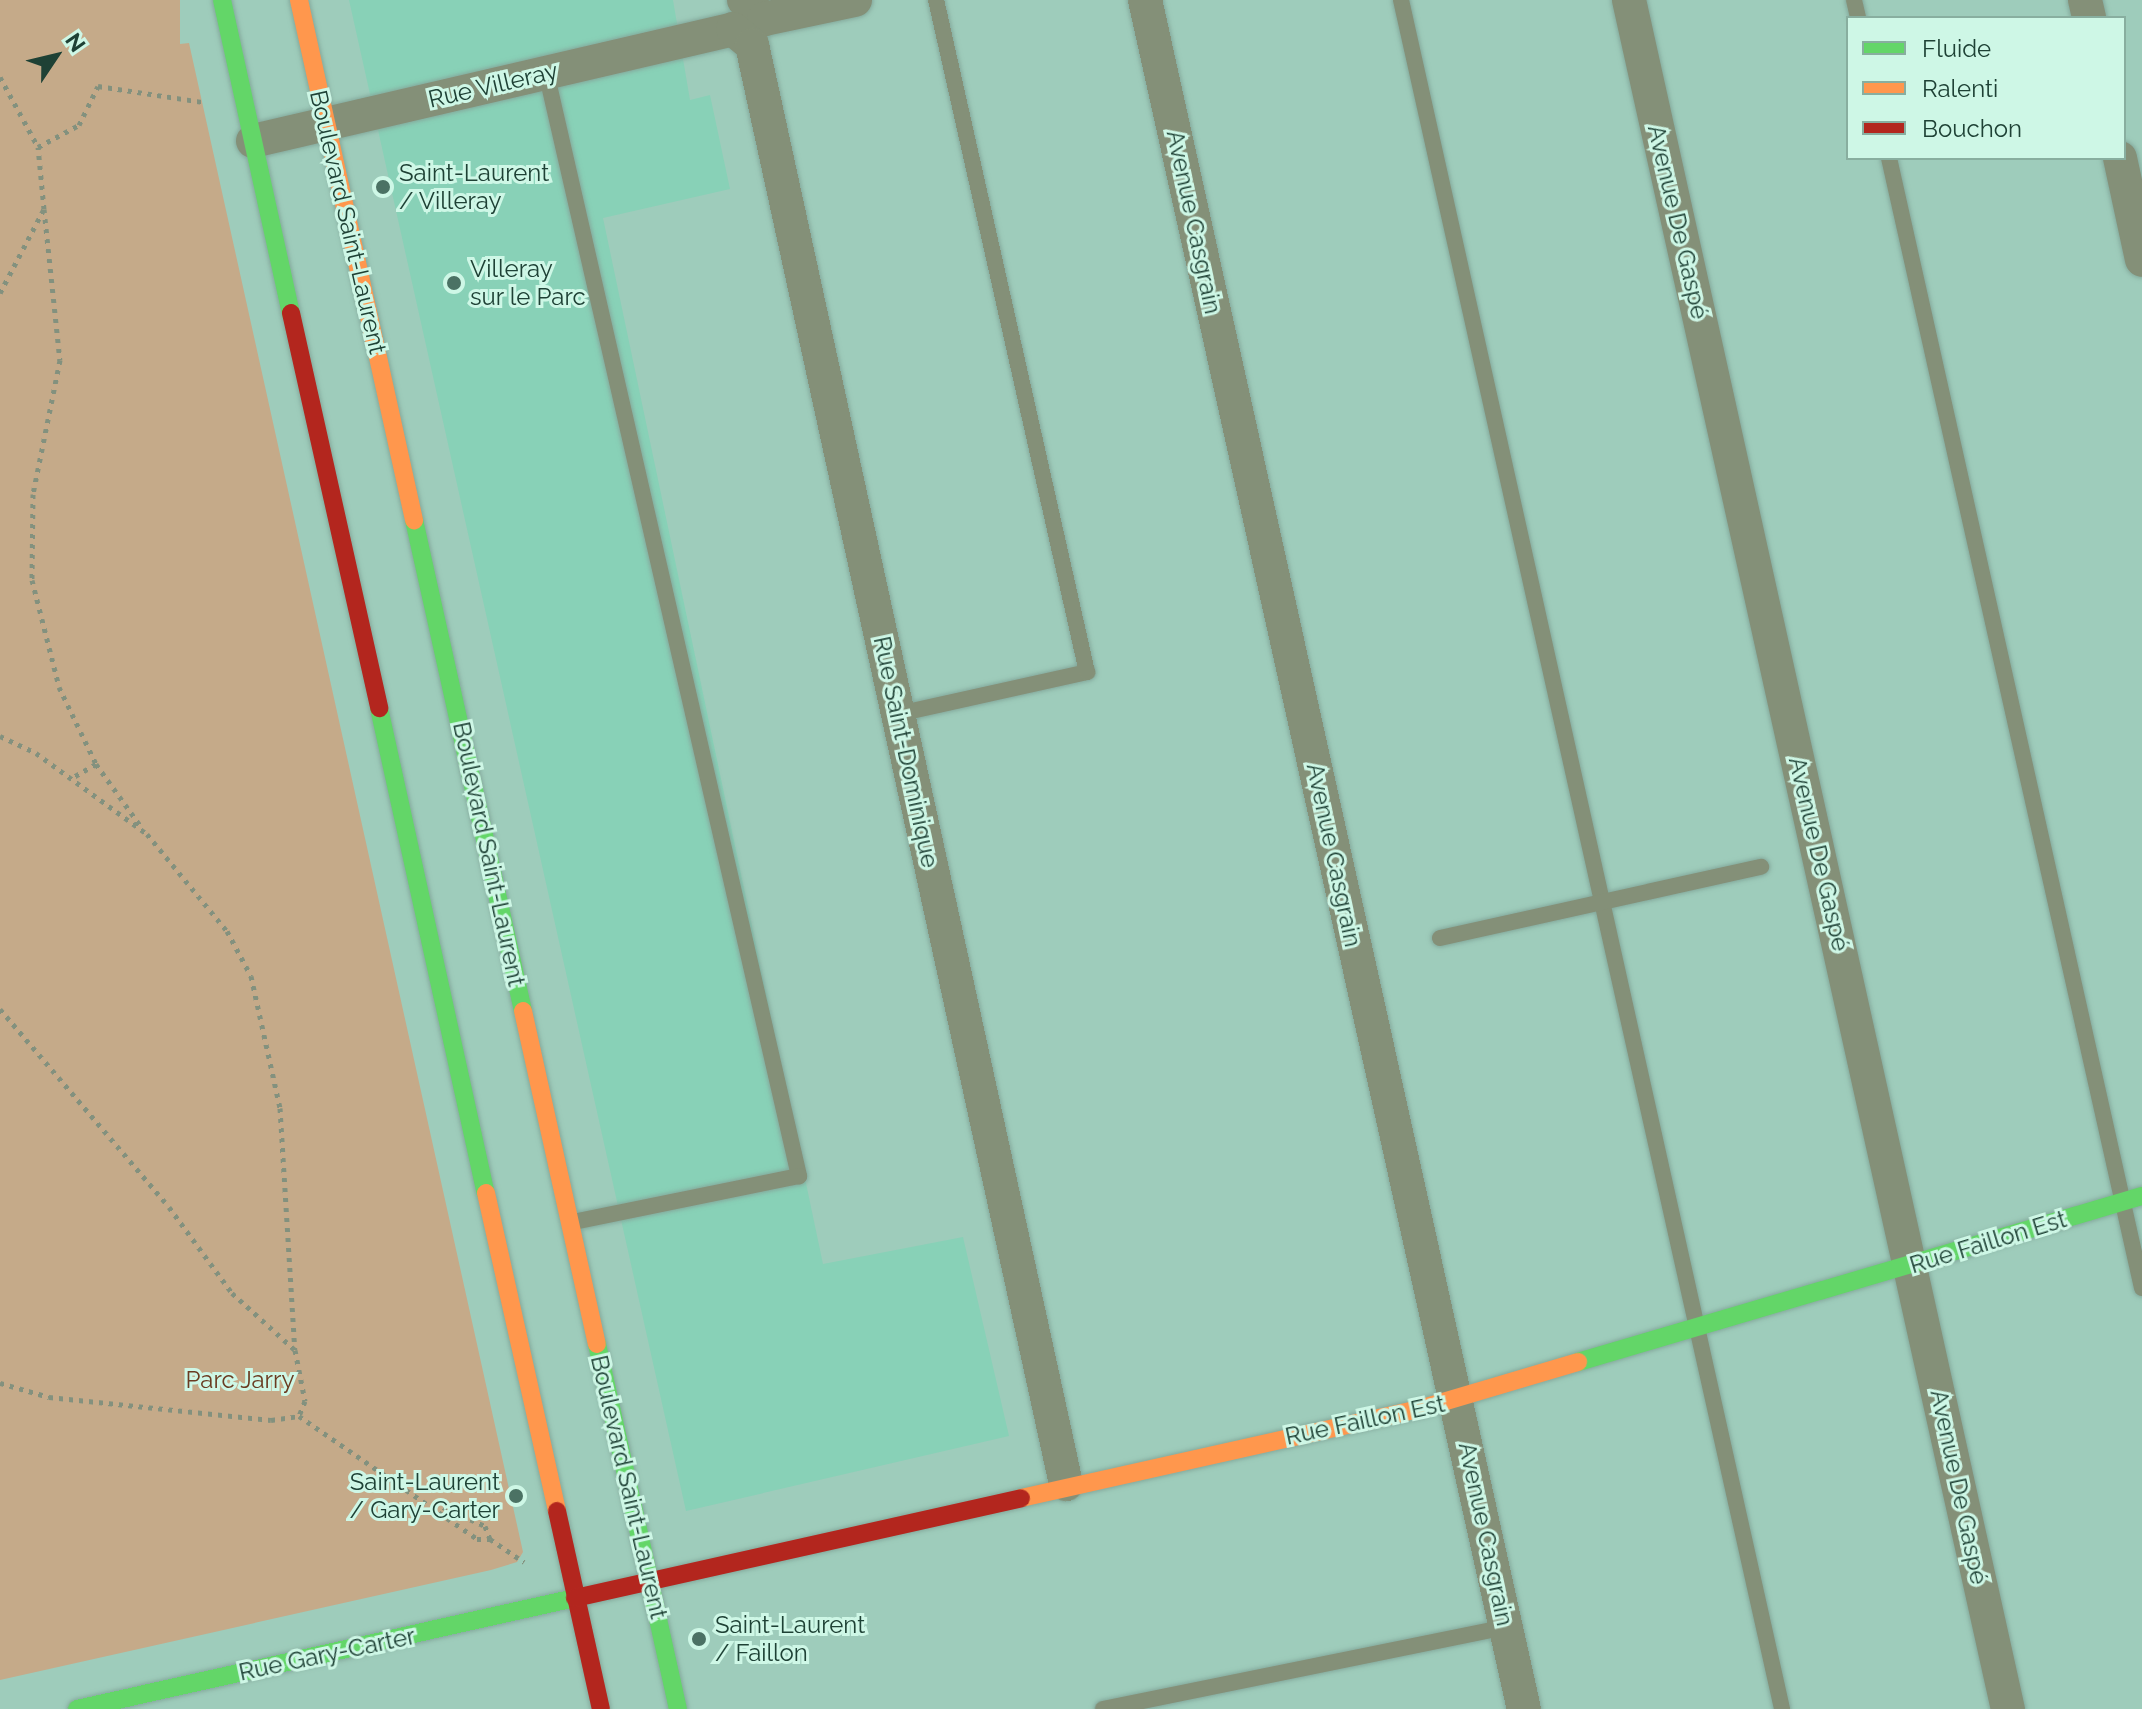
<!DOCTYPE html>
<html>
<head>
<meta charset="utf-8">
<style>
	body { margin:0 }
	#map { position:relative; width:2142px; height:1709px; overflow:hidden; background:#9eccbb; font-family:Raleway,sans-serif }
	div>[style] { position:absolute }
	.built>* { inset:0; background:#88d1b7 }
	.green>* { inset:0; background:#c5aa89 }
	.path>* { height:5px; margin-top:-2.5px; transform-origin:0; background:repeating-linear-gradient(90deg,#83917e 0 4px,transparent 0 10px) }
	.roads { filter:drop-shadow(0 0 2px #85aa9d) drop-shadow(0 0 2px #85aa9d) }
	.lane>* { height:16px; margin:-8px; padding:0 8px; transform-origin:8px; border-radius:8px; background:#849078 }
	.street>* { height:34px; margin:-17px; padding:0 17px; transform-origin:17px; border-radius:17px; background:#849078 }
	.fast>* { height:18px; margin:-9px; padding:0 9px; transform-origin:9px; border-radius:9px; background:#63d668 }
	.slow>* { height:18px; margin:-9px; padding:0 9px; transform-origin:9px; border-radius:9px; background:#ff974d }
	.jam>* { height:18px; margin:-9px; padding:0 9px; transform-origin:9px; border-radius:9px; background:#b3261e }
	.dots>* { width:22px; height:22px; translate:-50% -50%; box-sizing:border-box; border:4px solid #cef7e6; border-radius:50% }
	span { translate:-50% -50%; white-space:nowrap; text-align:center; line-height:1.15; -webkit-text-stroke:6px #cef7e6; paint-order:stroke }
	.street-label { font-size:24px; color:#1e4135 }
	.poi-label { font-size:24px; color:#1e4135 }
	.left { translate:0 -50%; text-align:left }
	.right { translate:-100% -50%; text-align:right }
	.park-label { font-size:24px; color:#6a3b21 }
	.legend { position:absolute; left:1846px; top:16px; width:280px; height:144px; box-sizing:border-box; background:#cef7e6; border:2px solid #88ae9f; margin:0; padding:10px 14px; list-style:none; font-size:24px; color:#1e4135 }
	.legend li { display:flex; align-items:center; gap:16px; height:40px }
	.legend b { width:40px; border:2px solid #88ae9f }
	.north { position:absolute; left:16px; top:16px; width:80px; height:80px; -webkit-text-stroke:6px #cef7e6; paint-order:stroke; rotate:55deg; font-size:22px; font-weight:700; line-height:32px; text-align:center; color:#1e4135 }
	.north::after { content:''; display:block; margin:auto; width:28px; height:36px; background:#1e4135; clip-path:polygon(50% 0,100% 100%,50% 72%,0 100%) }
</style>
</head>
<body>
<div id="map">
	<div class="built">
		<div style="clip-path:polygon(349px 0,673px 0,690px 100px,710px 95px,730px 189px,603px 218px,823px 1264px,963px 1237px,1009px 1436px,686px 1511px)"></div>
	</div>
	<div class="green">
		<div style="clip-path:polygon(0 0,180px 0,180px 44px,189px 43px,523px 1552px,517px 1562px,491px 1570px,0 1680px)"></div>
	</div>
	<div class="path">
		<div style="left:0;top:77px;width:80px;rotate:61.5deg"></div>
		<div style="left:38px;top:147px;width:47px;rotate:-28.2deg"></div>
		<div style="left:79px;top:125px;width:43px;rotate:-64deg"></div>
		<div style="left:98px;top:86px;width:105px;rotate:8.7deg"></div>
		<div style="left:44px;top:209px;width:152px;rotate:84deg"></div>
		<div style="left:60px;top:360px;width:137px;rotate:101.4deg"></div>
		<div style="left:33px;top:494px;width:86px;rotate:90.7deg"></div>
		<div style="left:32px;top:580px;width:110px;rotate:75.8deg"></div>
		<div style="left:59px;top:687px;width:85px;rotate:64.3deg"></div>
		<div style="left:96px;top:764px;width:28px;rotate:150deg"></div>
		<div style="left:0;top:293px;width:95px;rotate:-62.4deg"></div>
		<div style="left:44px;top:209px;width:62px;rotate:-95.5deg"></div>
		<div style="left:0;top:736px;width:40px;rotate:25deg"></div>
		<div style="left:36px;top:753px;width:137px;rotate:36.1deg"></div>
		<div style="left:147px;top:834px;width:126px;rotate:50.5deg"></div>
		<div style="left:227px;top:931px;width:51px;rotate:61.9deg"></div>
		<div style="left:251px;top:976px;width:135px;rotate:77.6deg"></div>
		<div style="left:280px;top:1108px;width:242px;rotate:86.5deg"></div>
		<div style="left:295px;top:1350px;width:52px;rotate:78.9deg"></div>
		<div style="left:305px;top:1401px;width:16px;rotate:112deg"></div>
		<div style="left:96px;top:764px;width:79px;rotate:54.3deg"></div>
		<div style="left:0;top:1009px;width:260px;rotate:49.5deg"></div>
		<div style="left:169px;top:1207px;width:107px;rotate:53.8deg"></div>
		<div style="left:232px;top:1293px;width:84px;rotate:42.1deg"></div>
		<div style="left:0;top:1383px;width:51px;rotate:15.9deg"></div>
		<div style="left:49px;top:1397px;width:223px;rotate:5.9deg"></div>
		<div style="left:271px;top:1420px;width:28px;rotate:-8deg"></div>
		<div style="left:299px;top:1416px;width:216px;rotate:34.6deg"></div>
		<div style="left:477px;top:1539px;width:13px"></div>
		<div style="left:434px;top:1503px;width:56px;rotate:24.3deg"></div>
		<div style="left:485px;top:1526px;width:14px;rotate:69deg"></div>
		<div style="left:490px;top:1539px;width:41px;rotate:34.1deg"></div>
	</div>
	<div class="roads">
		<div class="lane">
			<div style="left:1401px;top:0;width:1751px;rotate:77.43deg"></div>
			<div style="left:1854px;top:0;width:18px;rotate:77deg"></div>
			<div style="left:546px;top:72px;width:1133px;rotate:77.09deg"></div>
			<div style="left:799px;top:1176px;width:231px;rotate:168.5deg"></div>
			<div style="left:1889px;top:158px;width:1158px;rotate:77.38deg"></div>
			<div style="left:898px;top:714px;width:194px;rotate:-12.5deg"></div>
			<div style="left:1087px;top:672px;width:689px;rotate:-102.66deg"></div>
			<div style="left:1440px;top:938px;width:329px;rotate:-12.5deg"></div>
			<div style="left:1103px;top:1709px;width:411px;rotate:-11.5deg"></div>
		</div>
		<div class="street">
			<div style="left:744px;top:0;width:28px;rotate:44deg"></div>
			<div style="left:764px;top:19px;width:93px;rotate:-11.8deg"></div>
			<div style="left:1145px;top:0;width:1751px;rotate:77.5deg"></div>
			<div style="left:1629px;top:0;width:1751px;rotate:77.5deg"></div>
			<div style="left:2085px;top:0;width:18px;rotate:77deg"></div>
			<div style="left:253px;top:141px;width:493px;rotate:-13.1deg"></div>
			<div style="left:733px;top:29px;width:25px;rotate:40deg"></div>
			<div style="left:752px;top:45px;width:1473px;rotate:77.69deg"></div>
			<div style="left:2120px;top:158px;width:104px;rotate:77.8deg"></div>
		</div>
		<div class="fast">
			<div style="left:222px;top:0;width:321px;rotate:77.6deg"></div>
			<div style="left:414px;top:520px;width:503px;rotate:77.48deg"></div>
			<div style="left:379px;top:708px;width:497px;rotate:77.6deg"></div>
			<div style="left:597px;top:1344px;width:374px;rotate:77.5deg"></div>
			<div style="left:1578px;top:1362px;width:588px;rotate:-16.4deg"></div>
			<div style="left:77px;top:1709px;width:510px;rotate:-12.57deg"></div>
		</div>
		<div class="slow">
			<div style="left:299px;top:0;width:533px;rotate:77.53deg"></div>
			<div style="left:523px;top:1011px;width:341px;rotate:77.5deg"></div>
			<div style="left:486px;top:1193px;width:326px;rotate:77.4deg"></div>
			<div style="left:1021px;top:1498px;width:408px;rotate:-12.6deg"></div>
			<div style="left:1419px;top:1409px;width:166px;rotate:-16.5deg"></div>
		</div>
		<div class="jam">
			<div style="left:291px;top:313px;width:405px;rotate:77.4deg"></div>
			<div style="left:557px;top:1511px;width:203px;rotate:77.5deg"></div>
			<div style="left:575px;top:1598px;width:457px;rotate:-12.6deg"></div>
		</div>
	</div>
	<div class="dots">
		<div style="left:383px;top:187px;background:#4b7264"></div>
		<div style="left:454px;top:283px;background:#4b7264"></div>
		<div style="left:516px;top:1496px;background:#4b7264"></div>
		<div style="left:699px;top:1639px;background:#4b7264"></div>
	</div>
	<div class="street-label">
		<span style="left:493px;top:85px;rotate:-13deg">Rue Villeray</span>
		<span style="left:348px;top:222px;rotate:77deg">Boulevard Saint-Laurent</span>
		<span style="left:1194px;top:222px;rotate:78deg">Avenue Casgrain</span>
		<span style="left:1678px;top:222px;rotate:77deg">Avenue De Gaspé</span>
		<span style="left:906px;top:752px;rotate:78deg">Rue Saint-Dominique</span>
		<span style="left:489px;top:854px;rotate:78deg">Boulevard Saint-Laurent</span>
		<span style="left:1819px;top:854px;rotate:77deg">Avenue De Gaspé</span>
		<span style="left:1334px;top:855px;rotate:78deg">Avenue Casgrain</span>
		<span style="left:1988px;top:1242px;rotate:-17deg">Rue Faillon Est</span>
		<span style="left:1365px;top:1420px;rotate:-12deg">Rue Faillon Est</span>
		<span style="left:629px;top:1487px;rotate:77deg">Boulevard Saint-Laurent</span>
		<span style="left:1959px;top:1487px;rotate:78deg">Avenue De Gaspé</span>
		<span style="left:1486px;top:1534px;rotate:78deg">Avenue Casgrain</span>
		<span style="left:327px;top:1654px;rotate:-12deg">Rue Gary-Carter</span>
	</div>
	<div class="poi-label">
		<span class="left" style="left:399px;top:187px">Saint-Laurent<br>/ Villeray</span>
		<span class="left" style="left:470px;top:283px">Villeray<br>sur le Parc</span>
		<span class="right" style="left:500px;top:1496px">Saint-Laurent<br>/ Gary-Carter</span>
		<span class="left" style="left:715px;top:1639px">Saint-Laurent<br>/ Faillon</span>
	</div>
	<div class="park-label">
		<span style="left:240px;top:1380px">Parc Jarry</span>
	</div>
	<ul class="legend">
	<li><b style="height:10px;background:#63d668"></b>Fluide</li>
	<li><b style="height:10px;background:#ff974d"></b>Ralenti</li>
	<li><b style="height:10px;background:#b3261e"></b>Bouchon</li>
	</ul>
	<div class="north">N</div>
</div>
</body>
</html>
